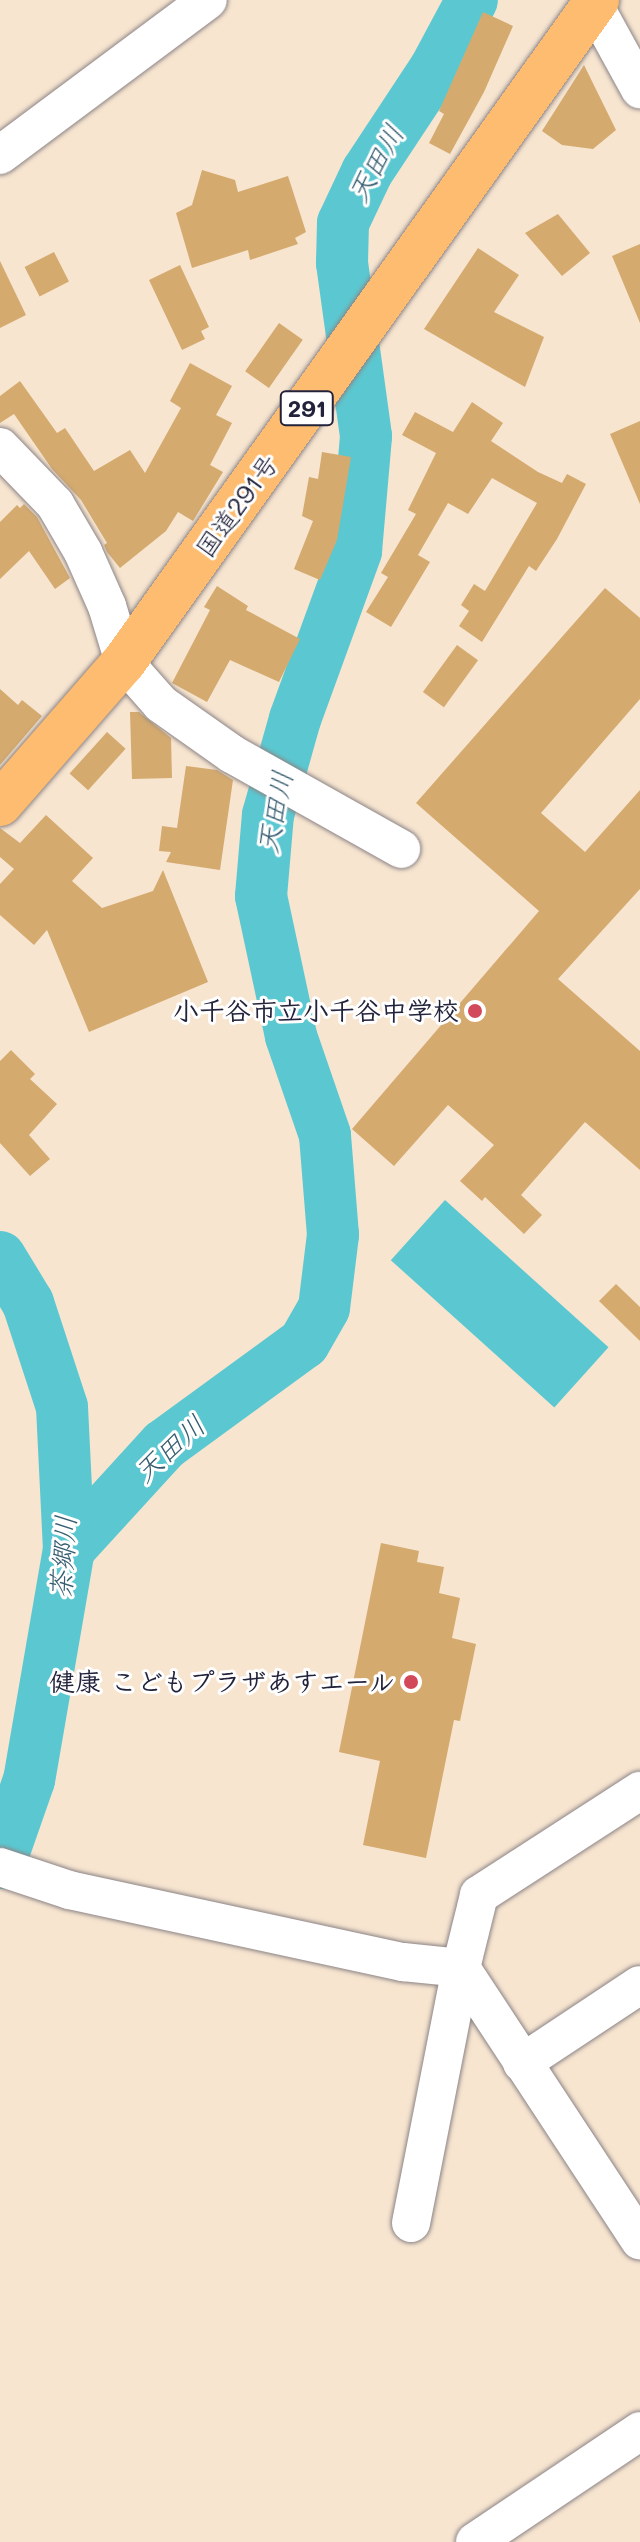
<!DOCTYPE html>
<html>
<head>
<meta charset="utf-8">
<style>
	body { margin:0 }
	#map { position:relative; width:640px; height:2542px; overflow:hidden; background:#f7e5d0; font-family:Mali,"Klee One",sans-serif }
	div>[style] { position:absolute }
	.water>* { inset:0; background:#5bc8d1; transform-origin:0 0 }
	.river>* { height:52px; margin:-26px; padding:0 26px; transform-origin:26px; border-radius:26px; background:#5bc8d1 }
	.building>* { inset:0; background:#d4aa6f; transform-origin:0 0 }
	.roads { filter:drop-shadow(0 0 2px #8c8486) drop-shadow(0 0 2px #8c8486) }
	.minor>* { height:38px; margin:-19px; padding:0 19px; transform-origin:19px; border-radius:19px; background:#fff }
	.highway>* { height:44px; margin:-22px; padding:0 22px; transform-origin:22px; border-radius:22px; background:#fdbc6f }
	.dots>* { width:22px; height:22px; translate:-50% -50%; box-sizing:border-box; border:4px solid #fff; border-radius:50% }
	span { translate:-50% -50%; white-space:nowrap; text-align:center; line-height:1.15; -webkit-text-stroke:6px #fff; paint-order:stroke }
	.shield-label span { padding:2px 6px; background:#fff; border:2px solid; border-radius:6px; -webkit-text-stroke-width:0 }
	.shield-label { font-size:24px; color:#22223b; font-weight:700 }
	.street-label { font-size:26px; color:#22223b }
	.poi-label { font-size:26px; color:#22223b; font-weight:700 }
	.right { translate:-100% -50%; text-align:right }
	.water-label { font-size:28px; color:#365c70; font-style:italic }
</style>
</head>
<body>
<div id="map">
	<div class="water">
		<div style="left:445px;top:1200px;width:220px;height:81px;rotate:42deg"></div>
	</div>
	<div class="river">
		<div style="left:0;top:1257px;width:54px;rotate:58.7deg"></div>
		<div style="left:28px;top:1303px;width:109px;rotate:71.9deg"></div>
		<div style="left:62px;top:1407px;width:142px;rotate:87.2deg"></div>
		<div style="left:69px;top:1549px;width:234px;rotate:99.8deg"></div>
		<div style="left:29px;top:1780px;width:88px;rotate:109.3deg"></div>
		<div style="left:69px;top:1549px;width:141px;rotate:-47.6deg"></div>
		<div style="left:164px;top:1445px;width:173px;rotate:-36.1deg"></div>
		<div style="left:304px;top:1343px;width:40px;rotate:-60.3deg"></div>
		<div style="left:324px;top:1308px;width:74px;rotate:-83deg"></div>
		<div style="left:333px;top:1235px;width:100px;rotate:-94.6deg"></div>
		<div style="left:325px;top:1135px;width:105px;rotate:-109deg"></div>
		<div style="left:291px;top:1036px;width:143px;rotate:-102.1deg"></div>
		<div style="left:261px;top:896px;width:81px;rotate:-85.1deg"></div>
		<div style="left:268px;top:815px;width:100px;rotate:-74.3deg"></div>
		<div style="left:295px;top:719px;width:179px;rotate:-70deg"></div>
		<div style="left:356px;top:551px;width:115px;rotate:-85deg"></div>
		<div style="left:366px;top:436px;width:175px;rotate:-97.9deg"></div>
		<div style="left:342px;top:263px;width:40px;rotate:-88.6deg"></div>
		<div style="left:343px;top:223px;width:56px;rotate:-64.8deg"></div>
		<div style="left:367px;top:172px;width:123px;rotate:-56.6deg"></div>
		<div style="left:435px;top:69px;width:78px;rotate:-61.8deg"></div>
	</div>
	<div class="building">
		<div style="clip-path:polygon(483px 12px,513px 26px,484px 92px,450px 154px,429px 143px,444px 114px,439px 111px)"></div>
		<div style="clip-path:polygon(584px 65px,616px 130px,593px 149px,562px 145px,542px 131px)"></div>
		<div style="clip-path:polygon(202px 170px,235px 180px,238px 192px,288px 176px,306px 232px,295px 238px,298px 244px,250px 260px,248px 250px,192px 268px,176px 213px,192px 205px)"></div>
		<div style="clip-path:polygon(558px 214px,590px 253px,562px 276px,525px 233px)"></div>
		<div style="clip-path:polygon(640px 244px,640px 323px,612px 256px)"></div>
		<div style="clip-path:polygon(478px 248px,519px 275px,494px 312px,544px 337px,525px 387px,424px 329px)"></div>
		<div style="left:54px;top:252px;width:33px;height:33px;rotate:63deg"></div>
		<div style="clip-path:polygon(0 261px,26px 315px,0 328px)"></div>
		<div style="clip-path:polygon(180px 265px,209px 327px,201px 331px,205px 339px,182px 350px,149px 280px)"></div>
		<div style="left:279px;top:323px;width:29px;height:59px;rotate:35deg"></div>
		<div style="clip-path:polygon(190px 363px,232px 386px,216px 415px,232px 423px,210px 465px,223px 472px,193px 521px,178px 512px,166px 531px,120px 568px,107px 552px,104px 545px,107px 543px,81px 500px,52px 469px,14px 414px,0 423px,0 396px,20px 381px,57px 433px,65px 428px,94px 471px,130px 450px,145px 473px,181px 408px,170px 401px)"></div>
		<div style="clip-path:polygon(472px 402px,503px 423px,491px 441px,538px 472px,562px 483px,567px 474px,586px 484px,557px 539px,536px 571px,529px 566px,482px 642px,459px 626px,469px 611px,461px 605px,474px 584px,485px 591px,537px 503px,492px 478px,468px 514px,448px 503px,418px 555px,430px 562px,391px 627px,366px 612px,388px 577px,381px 573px,416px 514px,408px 510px,436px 453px,402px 435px,415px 412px,453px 432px)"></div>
		<div style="clip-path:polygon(640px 421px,640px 504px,610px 434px)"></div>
		<div style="clip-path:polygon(322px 452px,351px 457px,337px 540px,320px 580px,294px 569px,313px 521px,302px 516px,309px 477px,318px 479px)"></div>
		<div style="clip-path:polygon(24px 504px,37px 517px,70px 578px,55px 589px,29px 551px,0 579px,0 522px,17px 505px,20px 508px)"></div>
		<div style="clip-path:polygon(217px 586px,248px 606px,246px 610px,300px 639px,279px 682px,230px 660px,207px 702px,172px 683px,210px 610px,204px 607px)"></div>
		<div style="clip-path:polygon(605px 588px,640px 618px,640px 699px,541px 813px,585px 852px,640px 790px,640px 889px,558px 979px,640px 1051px,640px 1170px,585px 1122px,521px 1195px,542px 1215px,524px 1234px,485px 1197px,482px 1201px,460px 1181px,494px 1145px,448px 1105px,394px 1166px,352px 1129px,539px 911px,416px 803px)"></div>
		<div style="left:457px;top:645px;width:26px;height:58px;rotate:36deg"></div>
		<div style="clip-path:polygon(0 689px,18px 705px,22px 700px,42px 716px,0 765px)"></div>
		<div style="clip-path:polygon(130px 712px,139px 712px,171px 738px,172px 778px,132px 779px)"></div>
		<div style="left:107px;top:732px;width:25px;height:56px;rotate:42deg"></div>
		<div style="clip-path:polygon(186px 766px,217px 770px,233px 780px,220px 870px,166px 862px,171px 852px,159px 851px,162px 826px,177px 828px)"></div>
		<div style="clip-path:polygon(46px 815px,93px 858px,72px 881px,102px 908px,153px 891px,163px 870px,208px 982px,89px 1032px,47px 930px,34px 945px,0 915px,0 884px,14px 869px,0 857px,0 828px,20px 843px)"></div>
		<div style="clip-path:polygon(11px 1050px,35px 1074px,30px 1079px,57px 1104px,29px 1135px,50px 1159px,30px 1176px,0 1143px,0 1061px)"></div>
		<div style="clip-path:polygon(616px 1284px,640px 1307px,640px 1341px,599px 1301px)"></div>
		<div style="clip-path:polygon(381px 1543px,419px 1551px,417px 1562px,444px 1567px,439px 1593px,460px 1598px,452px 1638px,476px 1644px,460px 1721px,454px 1720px,426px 1858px,363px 1845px,380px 1761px,339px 1752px)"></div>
	</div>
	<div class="roads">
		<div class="minor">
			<div style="left:591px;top:0;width:102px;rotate:61.2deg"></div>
			<div style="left:0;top:155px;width:259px;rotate:-36.7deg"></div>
			<div style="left:0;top:447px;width:79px;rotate:46deg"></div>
			<div style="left:55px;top:504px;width:56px;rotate:59.7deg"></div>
			<div style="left:83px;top:552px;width:59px;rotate:66deg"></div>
			<div style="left:107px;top:606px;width:59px;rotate:73.1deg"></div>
			<div style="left:124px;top:662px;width:56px;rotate:48.6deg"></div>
			<div style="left:161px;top:704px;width:87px;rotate:35.2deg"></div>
			<div style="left:232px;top:754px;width:194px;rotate:29.3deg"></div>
			<div style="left:0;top:1867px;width:73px;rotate:18.4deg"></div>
			<div style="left:69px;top:1890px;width:342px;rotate:12.2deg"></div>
			<div style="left:403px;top:1962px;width:58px;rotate:5.9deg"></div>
			<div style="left:461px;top:1968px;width:326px;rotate:56.7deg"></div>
			<div style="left:522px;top:2063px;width:141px;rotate:-33.5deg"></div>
			<div style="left:411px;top:2223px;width:260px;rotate:-78.9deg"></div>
			<div style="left:461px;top:1968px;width:75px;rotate:-76.1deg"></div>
			<div style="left:479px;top:1895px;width:192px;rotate:-32.9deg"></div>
			<div style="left:475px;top:2542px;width:199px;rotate:-33.9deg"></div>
		</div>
		<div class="highway">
			<div style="left:0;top:804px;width:189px;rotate:-48.9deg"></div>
			<div style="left:124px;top:662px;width:814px;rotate:-54.45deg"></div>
		</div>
	</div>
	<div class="dots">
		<div style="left:475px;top:1011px;background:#d1495b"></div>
		<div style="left:411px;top:1682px;background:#d1495b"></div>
	</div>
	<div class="shield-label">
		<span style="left:307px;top:408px">291</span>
	</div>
	<div class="street-label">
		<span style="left:237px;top:506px;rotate:-54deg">国道291号</span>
	</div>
	<div class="poi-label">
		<span class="right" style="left:459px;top:1011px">小千谷市立小千谷中学校</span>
		<span class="right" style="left:395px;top:1682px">健康 こどもプラザあすエール</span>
	</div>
	<div class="water-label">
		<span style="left:375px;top:163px;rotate:-61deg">天田川</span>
		<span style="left:274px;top:812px;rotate:-79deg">天田川</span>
		<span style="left:169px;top:1448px;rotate:-42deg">天田川</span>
		<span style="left:62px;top:1557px;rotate:-86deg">茶郷川</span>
	</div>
</div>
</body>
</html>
